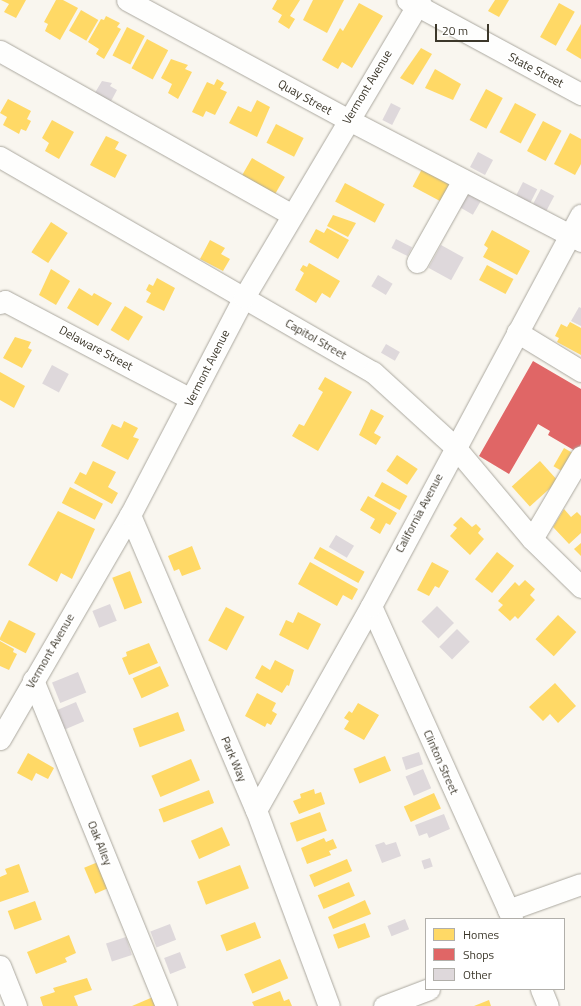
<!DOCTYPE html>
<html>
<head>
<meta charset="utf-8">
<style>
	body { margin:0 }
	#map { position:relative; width:581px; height:1006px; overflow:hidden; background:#f9f6ef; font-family:"Titillium Web",sans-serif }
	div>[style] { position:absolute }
	.homes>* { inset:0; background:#ffd966; transform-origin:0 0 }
	.shops>* { inset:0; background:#e06666 }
	.building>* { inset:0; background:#ded8db; transform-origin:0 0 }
	.roads { filter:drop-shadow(0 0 1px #aba89f) drop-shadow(0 0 1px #aba89f) }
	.minor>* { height:21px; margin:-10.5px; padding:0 10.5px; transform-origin:10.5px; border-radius:10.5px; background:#fefefd }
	span { translate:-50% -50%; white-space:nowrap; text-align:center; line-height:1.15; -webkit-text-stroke:4px #fff; paint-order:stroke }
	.street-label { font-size:12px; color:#3c372a }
	.legend { position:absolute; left:425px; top:918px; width:140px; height:72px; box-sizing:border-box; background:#fff; border:1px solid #b1afaa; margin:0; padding:5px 7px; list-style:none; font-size:12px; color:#3c372a }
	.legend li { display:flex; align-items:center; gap:8px; height:20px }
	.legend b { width:20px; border:1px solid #b1afaa }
	.scale { position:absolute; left:435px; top:24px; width:54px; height:18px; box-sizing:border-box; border:2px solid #3c372a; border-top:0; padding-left:5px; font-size:12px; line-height:14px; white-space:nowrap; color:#3c372a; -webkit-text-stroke:3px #fff; paint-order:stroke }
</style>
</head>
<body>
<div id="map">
	<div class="homes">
		<div style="clip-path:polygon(1px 0,26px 0,16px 18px,4px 12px,9px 4px)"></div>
		<div style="clip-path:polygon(56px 0,63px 0,78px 8px,60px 40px,45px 31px,48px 24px,44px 22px)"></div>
		<div style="clip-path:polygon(277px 0,300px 0,290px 16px,295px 19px,289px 29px,278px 22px,282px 15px,272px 9px)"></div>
		<div style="clip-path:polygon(313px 0,344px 0,327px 33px,303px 20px)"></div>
		<div style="clip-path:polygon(495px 0,509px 0,499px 17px,488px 11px)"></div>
		<div style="clip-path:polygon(359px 3px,383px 16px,352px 68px,342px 62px,338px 69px,322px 60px,340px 28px,343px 31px)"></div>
		<div style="left:559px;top:3px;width:18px;height:39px;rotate:29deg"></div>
		<div style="left:81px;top:10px;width:20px;height:24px;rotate:30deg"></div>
		<div style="clip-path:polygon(106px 16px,120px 23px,117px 27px,121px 29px,104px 59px,96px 54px,99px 49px,88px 42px,101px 19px,104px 20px)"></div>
		<div style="clip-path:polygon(581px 24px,581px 59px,566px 50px)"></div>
		<div style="left:127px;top:27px;width:20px;height:32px;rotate:27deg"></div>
		<div style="left:147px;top:39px;width:24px;height:33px;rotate:28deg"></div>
		<div style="clip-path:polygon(421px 48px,432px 54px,413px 85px,400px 78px)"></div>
		<div style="clip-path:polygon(171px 59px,188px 65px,185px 69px,192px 72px,178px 99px,168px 93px,172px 84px,161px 78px)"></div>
		<div style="clip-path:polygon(435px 69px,461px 84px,453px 100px,425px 88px)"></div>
		<div style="clip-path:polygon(217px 79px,224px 83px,220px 89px,227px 92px,215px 115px,206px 111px,203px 117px,192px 112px,207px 82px,214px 85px)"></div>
		<div style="left:486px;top:89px;width:19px;height:35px;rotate:28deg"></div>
		<div style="clip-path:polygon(8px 99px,31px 111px,27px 119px,31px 121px,26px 131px,21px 129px,19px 134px,3px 125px,7px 117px,0 113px)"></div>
		<div style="clip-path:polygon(257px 100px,270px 107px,257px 137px,229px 123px,238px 106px,251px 112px)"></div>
		<div style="left:515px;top:103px;width:24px;height:33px;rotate:28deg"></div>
		<div style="clip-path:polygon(52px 120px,74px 132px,59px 159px,45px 151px,49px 143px,42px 138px)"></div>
		<div style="left:543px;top:121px;width:21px;height:34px;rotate:28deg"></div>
		<div style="left:276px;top:124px;width:31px;height:21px;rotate:27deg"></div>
		<div style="clip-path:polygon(570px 133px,581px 139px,581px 164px,575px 175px,554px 164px)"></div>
		<div style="clip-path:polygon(106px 136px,119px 142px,115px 149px,127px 155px,115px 178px,90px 165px)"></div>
		<div style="left:252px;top:158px;width:38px;height:21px;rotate:30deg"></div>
		<div style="left:423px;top:167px;width:32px;height:22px;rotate:28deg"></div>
		<div style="left:345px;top:183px;width:45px;height:21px;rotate:28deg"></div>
		<div style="clip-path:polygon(333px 215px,356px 223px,348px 237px,327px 226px)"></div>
		<div style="left:51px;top:222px;width:20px;height:36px;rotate:33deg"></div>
		<div style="clip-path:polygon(327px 228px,349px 240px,338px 259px,309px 242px,316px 229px,324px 233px)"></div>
		<div style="clip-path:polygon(492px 230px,530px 251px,517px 275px,483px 257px,488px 248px,484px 245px)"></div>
		<div style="clip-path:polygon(210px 240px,225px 248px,221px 254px,230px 259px,223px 271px,200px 259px)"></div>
		<div style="clip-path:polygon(309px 263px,340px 281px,330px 298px,322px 293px,316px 303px,295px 290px,304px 273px,300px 270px,303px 265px,307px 267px)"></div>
		<div style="left:487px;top:265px;width:30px;height:17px;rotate:28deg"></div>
		<div style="clip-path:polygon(51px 269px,70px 281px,56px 305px,39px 295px)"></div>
		<div style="clip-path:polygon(157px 278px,175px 288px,164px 311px,146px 302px,151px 293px,146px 290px,149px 284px,153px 286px)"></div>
		<div style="clip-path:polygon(79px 288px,92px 296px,94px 293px,112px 303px,98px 326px,67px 308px)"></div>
		<div style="left:125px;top:306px;width:21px;height:28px;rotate:31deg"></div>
		<div style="clip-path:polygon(570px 322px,581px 328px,581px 355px,557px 342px,559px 338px,555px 336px,561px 324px,567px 327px)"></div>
		<div style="clip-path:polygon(15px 337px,31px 342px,28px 348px,32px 350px,22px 368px,3px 358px)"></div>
		<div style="clip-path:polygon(0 372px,25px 386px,14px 408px,0 400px)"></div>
		<div style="clip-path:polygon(325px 377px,352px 392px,318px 451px,292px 436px,299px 424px,304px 426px,323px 392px,318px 389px)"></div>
		<div style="clip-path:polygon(371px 409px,384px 416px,374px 433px,381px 437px,376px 445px,359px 435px)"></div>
		<div style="clip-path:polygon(124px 421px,138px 428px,133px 437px,139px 439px,128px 460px,101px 446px,112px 424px,121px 428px)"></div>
		<div style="left:564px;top:448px;width:16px;height:21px;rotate:30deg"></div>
		<div style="left:397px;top:455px;width:25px;height:19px;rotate:34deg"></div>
		<div style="clip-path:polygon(93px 461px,116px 472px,108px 487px,118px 493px,112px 504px,74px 483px,80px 472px,86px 475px)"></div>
		<div style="left:540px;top:461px;width:27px;height:38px;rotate:48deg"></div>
		<div style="left:382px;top:482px;width:29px;height:16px;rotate:29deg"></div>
		<div style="left:70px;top:487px;width:37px;height:18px;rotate:27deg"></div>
		<div style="clip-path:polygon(368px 496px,397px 513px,390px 525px,386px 523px,380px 534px,370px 528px,375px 519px,360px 510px)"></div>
		<div style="clip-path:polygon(564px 509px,571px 517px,577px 512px,581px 516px,581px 533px,569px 544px,553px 527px)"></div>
		<div style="clip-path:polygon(58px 511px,95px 529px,72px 579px,61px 573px,57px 582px,28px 565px)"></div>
		<div style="clip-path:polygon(461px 517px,472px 527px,476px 524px,481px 529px,478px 533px,484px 539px,470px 555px,450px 536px,457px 528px,453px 525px)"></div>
		<div style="clip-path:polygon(581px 543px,581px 556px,574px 549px)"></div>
		<div style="clip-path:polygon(192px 546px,201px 569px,182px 576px,179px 569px,174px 571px,168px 556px)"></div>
		<div style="left:320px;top:547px;width:51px;height:13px;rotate:29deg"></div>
		<div style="left:497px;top:552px;width:22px;height:35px;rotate:39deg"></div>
		<div style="clip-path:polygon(310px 562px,358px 589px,352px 600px,343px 595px,337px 606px,298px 584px)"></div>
		<div style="clip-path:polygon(432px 562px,449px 571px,439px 588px,435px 586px,429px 596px,417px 590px)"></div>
		<div style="left:130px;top:571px;width:34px;height:19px;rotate:69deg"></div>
		<div style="clip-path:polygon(525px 580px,535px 589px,530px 595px,535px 600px,518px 619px,515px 616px,510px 621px,498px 610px,503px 605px,498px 601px,515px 582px,519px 586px)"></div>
		<div style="left:226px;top:607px;width:21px;height:38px;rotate:28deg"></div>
		<div style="clip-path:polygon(298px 612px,321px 624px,308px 650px,279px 635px,286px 620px,293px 623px)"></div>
		<div style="left:558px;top:615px;width:25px;height:33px;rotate:43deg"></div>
		<div style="left:9px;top:620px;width:30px;height:22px;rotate:27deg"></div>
		<div style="clip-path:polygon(0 641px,14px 649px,13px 652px,17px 654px,9px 670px,0 666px)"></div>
		<div style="clip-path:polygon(149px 643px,158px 663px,129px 675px,122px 658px,127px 656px,126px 652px)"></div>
		<div style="clip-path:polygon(275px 660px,294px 670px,289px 686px,287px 685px,282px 693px,255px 678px,262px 665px,270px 670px)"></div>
		<div style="left:160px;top:666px;width:22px;height:30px;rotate:66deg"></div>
		<div style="clip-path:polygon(555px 683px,576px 706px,558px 723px,550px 714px,543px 721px,529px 707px)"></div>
		<div style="clip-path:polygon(257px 693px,276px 703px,272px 711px,277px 714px,271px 725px,267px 723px,265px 727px,245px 716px)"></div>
		<div style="clip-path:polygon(358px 703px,379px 715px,364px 740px,344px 729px,349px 721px,344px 718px,349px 711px,352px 713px)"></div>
		<div style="left:178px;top:712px;width:20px;height:48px;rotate:70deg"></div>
		<div style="clip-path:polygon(28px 753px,54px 768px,48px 779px,36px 773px,32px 781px,17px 773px)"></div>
		<div style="left:385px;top:756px;width:16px;height:34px;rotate:68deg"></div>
		<div style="left:191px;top:759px;width:23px;height:43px;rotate:67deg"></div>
		<div style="clip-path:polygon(314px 789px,315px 794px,321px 792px,325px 804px,299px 814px,293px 801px,301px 798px,300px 794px)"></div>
		<div style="left:209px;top:790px;width:14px;height:54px;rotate:69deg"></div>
		<div style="left:434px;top:793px;width:17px;height:33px;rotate:66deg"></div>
		<div style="left:320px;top:812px;width:20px;height:32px;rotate:70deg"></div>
		<div style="left:222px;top:827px;width:20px;height:34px;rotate:66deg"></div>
		<div style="clip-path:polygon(324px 838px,326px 842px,333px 839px,337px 848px,329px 851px,331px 855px,307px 864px,301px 848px)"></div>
		<div style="left:347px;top:859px;width:13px;height:41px;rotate:67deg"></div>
		<div style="left:98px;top:862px;width:28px;height:15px;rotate:67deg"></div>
		<div style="clip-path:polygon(19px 864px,29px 892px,0 902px,0 877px,7px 874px,5px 869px)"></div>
		<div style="left:240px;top:865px;width:25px;height:46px;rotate:69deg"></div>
		<div style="left:349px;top:882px;width:15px;height:34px;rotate:67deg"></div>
		<div style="clip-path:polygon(365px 900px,371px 914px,333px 929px,328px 917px)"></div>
		<div style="left:35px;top:901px;width:20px;height:29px;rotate:70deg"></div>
		<div style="left:255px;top:922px;width:17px;height:37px;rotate:69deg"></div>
		<div style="left:365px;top:923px;width:15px;height:34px;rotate:70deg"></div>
		<div style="clip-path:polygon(69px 935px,76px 953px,65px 958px,67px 962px,36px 974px,27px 952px)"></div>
		<div style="left:280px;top:959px;width:21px;height:39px;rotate:67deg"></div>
		<div style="clip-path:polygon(87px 978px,92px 990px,74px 996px,78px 1006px,43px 1006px,40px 997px,55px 992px,53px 988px)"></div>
		<div style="clip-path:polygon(280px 991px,284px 1001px,289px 999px,292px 1006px,254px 1006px,252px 1002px)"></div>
		<div style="clip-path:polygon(153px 997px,156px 1006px,132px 1006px)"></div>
		<div style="clip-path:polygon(489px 1000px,491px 1006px,474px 1006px)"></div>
	</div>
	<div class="shops">
		<div style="clip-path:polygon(533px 361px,581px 389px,581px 444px,577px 452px,548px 435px,550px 431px,538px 424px,509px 474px,479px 456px)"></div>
	</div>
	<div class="building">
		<div style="clip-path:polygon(102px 81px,112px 83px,110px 86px,117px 90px,109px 105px,93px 96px)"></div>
		<div style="left:391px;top:103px;width:11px;height:19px;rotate:27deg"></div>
		<div style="left:478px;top:152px;width:17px;height:17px;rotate:28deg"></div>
		<div style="left:523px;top:182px;width:16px;height:18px;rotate:27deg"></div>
		<div style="left:541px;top:189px;width:15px;height:17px;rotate:28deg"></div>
		<div style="left:467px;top:193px;width:16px;height:16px;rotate:30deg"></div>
		<div style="left:396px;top:239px;width:18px;height:10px;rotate:27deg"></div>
		<div style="left:441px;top:245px;width:26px;height:26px;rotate:29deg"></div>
		<div style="left:378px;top:275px;width:17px;height:13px;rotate:31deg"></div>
		<div style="clip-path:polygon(579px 307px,581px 308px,581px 326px,571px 321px)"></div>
		<div style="left:386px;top:344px;width:16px;height:10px;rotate:30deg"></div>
		<div style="left:52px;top:365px;width:19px;height:21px;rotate:28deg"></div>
		<div style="left:336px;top:535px;width:21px;height:14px;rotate:31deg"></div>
		<div style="left:110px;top:604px;width:18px;height:19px;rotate:68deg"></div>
		<div style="left:437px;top:606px;width:24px;height:22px;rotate:45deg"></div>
		<div style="left:457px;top:629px;width:18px;height:25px;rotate:45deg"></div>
		<div style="left:78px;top:672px;width:22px;height:28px;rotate:68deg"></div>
		<div style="left:76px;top:702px;width:21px;height:23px;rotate:67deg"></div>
		<div style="left:419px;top:752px;width:13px;height:18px;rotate:72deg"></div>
		<div style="left:423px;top:769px;width:21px;height:19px;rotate:67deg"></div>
		<div style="clip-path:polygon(444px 814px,450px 829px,429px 838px,427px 833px,419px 836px,415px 825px)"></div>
		<div style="clip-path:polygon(384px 842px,386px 845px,396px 842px,401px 856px,382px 863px,375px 845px)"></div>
		<div style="left:430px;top:858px;width:9px;height:9px;rotate:72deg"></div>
		<div style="left:405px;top:919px;width:11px;height:19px;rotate:68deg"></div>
		<div style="left:170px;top:924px;width:17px;height:21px;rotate:69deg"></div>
		<div style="left:126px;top:937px;width:19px;height:21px;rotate:72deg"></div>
		<div style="left:180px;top:952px;width:17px;height:17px;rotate:69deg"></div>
	</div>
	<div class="roads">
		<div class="minor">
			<div style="left:127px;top:0;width:250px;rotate:28.4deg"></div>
			<div style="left:347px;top:119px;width:264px;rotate:27.5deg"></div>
			<div style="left:407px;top:0;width:198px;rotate:28.4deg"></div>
			<div style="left:0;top:51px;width:335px;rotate:29.3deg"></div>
			<div style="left:0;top:157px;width:431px;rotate:30deg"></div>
			<div style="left:373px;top:372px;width:110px;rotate:42.4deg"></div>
			<div style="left:454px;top:446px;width:121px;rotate:50deg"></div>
			<div style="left:532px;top:539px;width:69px;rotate:44.4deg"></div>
			<div style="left:417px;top:262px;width:94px;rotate:-60.7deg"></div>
			<div style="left:0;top:303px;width:5px;rotate:-22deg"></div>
			<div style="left:5px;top:301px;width:210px;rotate:27.8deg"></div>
			<div style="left:517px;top:332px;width:75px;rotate:31.4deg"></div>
			<div style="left:130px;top:515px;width:321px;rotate:66.9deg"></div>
			<div style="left:256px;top:810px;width:209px;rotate:69.6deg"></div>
			<div style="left:532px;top:539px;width:96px;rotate:-59.4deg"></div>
			<div style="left:371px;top:606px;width:343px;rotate:65.7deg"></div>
			<div style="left:33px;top:680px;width:352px;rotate:67.8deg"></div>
			<div style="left:0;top:739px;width:259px;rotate:-59.9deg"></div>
			<div style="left:130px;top:515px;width:246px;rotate:-62.4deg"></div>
			<div style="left:244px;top:297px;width:345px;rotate:-59.3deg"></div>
			<div style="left:256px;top:810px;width:234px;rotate:-60.6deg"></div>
			<div style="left:371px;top:606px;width:444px;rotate:-61.8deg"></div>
			<div style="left:508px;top:910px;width:77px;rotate:-19.6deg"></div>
			<div style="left:0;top:966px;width:43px;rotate:68.2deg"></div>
			<div style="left:541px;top:989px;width:18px;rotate:68deg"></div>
			<div style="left:384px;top:1006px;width:48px;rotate:-20.7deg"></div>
		</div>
	</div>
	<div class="street-label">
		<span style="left:536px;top:70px;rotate:28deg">State Street</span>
		<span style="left:367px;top:87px;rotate:-59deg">Vermont Avenue</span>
		<span style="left:305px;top:97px;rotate:29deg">Quay Street</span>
		<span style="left:316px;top:339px;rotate:30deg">Capitol Street</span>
		<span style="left:96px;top:348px;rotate:28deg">Delaware Street</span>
		<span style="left:207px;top:368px;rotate:-63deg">Vermont Avenue</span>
		<span style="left:419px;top:513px;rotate:-62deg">California Avenue</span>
		<span style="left:50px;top:651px;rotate:-60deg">Vermont Avenue</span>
		<span style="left:234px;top:759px;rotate:67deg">Park Way</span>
		<span style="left:441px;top:762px;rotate:66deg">Clinton Street</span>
		<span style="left:100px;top:843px;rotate:68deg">Oak Alley</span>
	</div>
	<ul class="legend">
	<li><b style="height:11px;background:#ffd966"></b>Homes</li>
	<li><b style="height:11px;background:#e06666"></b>Shops</li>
	<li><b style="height:11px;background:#ded8db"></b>Other</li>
	</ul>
	<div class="scale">20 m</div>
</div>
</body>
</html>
